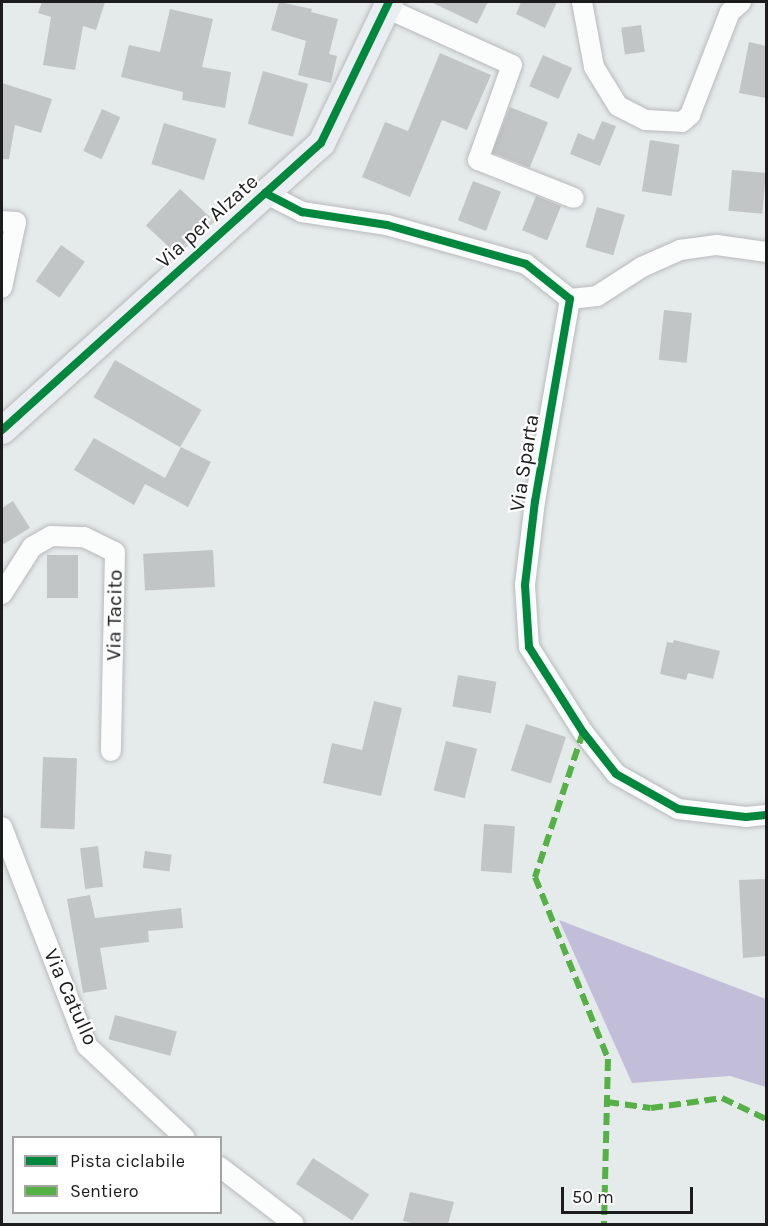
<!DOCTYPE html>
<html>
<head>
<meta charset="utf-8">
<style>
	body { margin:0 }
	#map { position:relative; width:768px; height:1226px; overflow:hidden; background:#e5eaeb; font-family:Karla,sans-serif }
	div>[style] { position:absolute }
	.forest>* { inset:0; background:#c2bed9 }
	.building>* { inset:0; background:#c1c5c6; transform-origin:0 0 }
	.roads { filter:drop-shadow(0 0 2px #b8babb) drop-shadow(0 0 2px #b8babb) }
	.street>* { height:20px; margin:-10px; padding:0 10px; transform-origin:10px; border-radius:10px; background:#fbfcfc }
	.secondary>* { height:27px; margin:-13.5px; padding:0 13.5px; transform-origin:13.5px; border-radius:13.5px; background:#eaedf2 }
	.quiet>* { height:6px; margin-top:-3px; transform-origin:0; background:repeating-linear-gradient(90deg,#55b145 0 12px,transparent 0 18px) }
	.cycleway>* { height:8px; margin:-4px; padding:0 4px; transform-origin:4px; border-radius:4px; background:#00873e }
	span { translate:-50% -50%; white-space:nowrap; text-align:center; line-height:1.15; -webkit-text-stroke:4.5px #fff; paint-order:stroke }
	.street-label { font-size:21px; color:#1c1c1c }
	.frame { position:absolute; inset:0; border:3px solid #1c1c1c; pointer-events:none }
	.legend { position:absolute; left:12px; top:1136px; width:210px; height:78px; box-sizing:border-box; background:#fff; border:2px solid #a4a4a4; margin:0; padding:8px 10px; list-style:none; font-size:18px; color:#1c1c1c }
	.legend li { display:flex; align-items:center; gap:12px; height:30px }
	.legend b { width:30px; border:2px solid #a4a4a4 }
	.scale { position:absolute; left:561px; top:1187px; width:132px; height:27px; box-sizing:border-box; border:3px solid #1c1c1c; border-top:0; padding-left:8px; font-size:18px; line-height:21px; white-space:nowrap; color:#1c1c1c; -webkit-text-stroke:4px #fff; paint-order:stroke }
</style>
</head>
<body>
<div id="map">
	<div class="forest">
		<div style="clip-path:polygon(559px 920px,766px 999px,766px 1087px,730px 1076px,632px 1083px)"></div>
	</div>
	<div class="building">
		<div style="clip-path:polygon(42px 2px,105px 2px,96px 30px,83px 26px,75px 70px,43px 65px,51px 17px,38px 13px)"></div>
		<div style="clip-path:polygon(279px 2px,312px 9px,311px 12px,338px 19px,329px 54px,337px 56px,331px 83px,298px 75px,306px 41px,271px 30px)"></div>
		<div style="clip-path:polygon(431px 2px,488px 2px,477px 24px)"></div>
		<div style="clip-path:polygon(521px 2px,557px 2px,545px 28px,516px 14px)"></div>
		<div style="clip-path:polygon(170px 9px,213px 19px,202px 67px,231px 72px,225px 108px,182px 100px,183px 92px,121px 77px,129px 45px,160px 52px)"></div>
		<div style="left:641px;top:25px;width:27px;height:20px;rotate:82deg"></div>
		<div style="clip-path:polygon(749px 42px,766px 46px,766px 98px,739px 93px)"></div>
		<div style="clip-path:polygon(440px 53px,491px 75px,467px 130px,442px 120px,410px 197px,362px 177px,385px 122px,408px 131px)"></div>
		<div style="left:543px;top:55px;width:32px;height:34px;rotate:24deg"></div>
		<div style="left:263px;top:71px;width:47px;height:55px;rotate:16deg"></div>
		<div style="clip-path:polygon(2px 83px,52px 99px,41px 133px,15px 125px,9px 159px,2px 159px)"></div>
		<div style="left:510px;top:107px;width:41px;height:49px;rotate:22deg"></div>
		<div style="left:102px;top:109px;width:20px;height:46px;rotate:24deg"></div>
		<div style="clip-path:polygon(602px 121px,616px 126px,600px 166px,570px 154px,578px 133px,594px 140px)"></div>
		<div style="left:164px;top:123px;width:55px;height:43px;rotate:17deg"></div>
		<div style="left:650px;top:140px;width:30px;height:52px;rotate:9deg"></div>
		<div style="left:732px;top:170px;width:34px;height:41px;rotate:5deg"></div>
		<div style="left:473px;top:181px;width:30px;height:42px;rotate:21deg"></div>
		<div style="left:180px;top:189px;width:41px;height:50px;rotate:43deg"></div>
		<div style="left:536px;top:196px;width:27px;height:37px;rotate:22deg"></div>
		<div style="left:597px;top:207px;width:29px;height:42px;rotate:16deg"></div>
		<div style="left:61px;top:245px;width:29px;height:44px;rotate:35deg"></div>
		<div style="left:664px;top:310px;width:28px;height:50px;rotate:6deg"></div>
		<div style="left:115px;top:360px;width:100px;height:43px;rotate:30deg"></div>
		<div style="clip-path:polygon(94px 438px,165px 478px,181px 447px,211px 462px,188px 507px,145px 484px,134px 505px,74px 470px)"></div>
		<div style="clip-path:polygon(13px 501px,30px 528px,2px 545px,2px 508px)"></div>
		<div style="left:213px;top:550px;width:37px;height:70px;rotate:87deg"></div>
		<div style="left:47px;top:555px;width:31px;height:43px"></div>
		<div style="clip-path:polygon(674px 640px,720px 651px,713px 679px,688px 673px,686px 680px,660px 674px,667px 642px,673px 643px)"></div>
		<div style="left:458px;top:675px;width:39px;height:32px;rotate:10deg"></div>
		<div style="clip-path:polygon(374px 701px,402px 708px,381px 796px,323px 783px,332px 743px,362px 750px)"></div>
		<div style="left:526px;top:724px;width:42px;height:49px;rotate:18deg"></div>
		<div style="left:446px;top:741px;width:32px;height:51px;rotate:14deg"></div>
		<div style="left:43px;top:757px;width:34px;height:71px;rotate:2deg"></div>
		<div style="left:484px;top:824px;width:31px;height:47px;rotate:4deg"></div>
		<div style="left:98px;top:846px;width:41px;height:18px;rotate:83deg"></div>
		<div style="left:145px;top:851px;width:27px;height:17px;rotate:8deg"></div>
		<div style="clip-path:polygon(766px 879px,766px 956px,743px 958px,739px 880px)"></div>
		<div style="clip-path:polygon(90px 895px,95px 918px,181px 908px,183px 928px,148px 931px,149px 942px,100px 948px,107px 989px,83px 993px,67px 899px)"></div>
		<div style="left:115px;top:1015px;width:64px;height:25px;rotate:15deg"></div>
		<div style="left:313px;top:1158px;width:67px;height:31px;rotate:33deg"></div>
		<div style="clip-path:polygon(410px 1192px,454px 1202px,448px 1224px,415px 1224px,403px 1221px)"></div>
	</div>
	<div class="roads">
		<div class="street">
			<div style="left:582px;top:2px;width:66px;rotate:79.5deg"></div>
			<div style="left:594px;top:67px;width:46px;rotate:58.4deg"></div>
			<div style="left:618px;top:106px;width:31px;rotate:27deg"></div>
			<div style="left:646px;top:120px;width:36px;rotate:3deg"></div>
			<div style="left:682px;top:122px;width:11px;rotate:-41deg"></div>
			<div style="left:690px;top:115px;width:110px;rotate:-68.8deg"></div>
			<div style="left:730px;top:12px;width:15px;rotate:-42deg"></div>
			<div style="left:386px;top:8px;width:138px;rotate:24.3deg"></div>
			<div style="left:512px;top:65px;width:101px;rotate:109.7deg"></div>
			<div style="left:478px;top:160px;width:103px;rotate:21.6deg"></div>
			<div style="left:265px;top:193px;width:42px;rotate:27.2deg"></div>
			<div style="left:302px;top:212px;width:86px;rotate:8.7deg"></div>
			<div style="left:387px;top:225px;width:144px;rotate:15.7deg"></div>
			<div style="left:526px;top:264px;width:56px;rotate:38.5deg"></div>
			<div style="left:570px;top:299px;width:205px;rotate:99.8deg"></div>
			<div style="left:535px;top:501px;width:85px;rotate:96.8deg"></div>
			<div style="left:525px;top:585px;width:62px;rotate:86.3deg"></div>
			<div style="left:529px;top:647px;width:101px;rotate:57.6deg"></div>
			<div style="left:583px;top:732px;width:53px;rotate:51.8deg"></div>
			<div style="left:616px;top:774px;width:71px;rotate:29.4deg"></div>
			<div style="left:678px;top:809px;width:68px;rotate:6.7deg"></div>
			<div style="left:746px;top:817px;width:20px;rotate:-6deg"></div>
			<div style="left:2px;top:221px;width:14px;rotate:4deg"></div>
			<div style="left:16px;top:222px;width:67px;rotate:102deg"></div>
			<div style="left:570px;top:299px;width:27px;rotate:-6deg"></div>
			<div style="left:597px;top:296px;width:54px;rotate:-32.8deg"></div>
			<div style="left:642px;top:267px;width:42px;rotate:-24.1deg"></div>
			<div style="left:680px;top:250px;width:37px;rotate:-8deg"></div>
			<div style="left:717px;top:245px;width:49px;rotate:8.1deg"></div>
			<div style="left:2px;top:594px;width:56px;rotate:-57.4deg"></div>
			<div style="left:32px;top:547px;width:22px;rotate:-30deg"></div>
			<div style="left:51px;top:536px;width:33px;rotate:2deg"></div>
			<div style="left:84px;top:537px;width:34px;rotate:26deg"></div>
			<div style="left:115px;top:552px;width:199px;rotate:91.2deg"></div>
			<div style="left:2px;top:827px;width:235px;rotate:68.8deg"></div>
			<div style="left:87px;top:1046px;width:134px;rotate:43.2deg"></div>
			<div style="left:220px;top:1167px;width:93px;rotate:37.6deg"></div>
		</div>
		<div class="secondary">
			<div style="left:2px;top:430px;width:429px;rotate:-42deg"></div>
			<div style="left:321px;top:143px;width:157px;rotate:-64.3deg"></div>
		</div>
	</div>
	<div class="quiet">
		<div style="left:583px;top:732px;width:153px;rotate:108.3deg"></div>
		<div style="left:535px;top:877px;width:196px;rotate:68.1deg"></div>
		<div style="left:608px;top:1059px;width:165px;rotate:91.4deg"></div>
		<div style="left:607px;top:1102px;width:44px;rotate:7.8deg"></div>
		<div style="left:651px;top:1108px;width:72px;rotate:-8deg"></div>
		<div style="left:722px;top:1098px;width:49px;rotate:25.5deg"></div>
	</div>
	<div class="cycleway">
		<div style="left:265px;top:193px;width:42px;rotate:27.2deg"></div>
		<div style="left:302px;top:212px;width:86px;rotate:8.7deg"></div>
		<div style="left:387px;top:225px;width:144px;rotate:15.7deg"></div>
		<div style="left:526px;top:264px;width:56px;rotate:38.5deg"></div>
		<div style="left:570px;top:299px;width:205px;rotate:99.8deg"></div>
		<div style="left:535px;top:501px;width:85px;rotate:96.8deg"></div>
		<div style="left:525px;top:585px;width:62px;rotate:86.3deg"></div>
		<div style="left:529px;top:647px;width:101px;rotate:57.6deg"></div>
		<div style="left:583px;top:732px;width:53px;rotate:51.8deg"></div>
		<div style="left:616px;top:774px;width:71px;rotate:29.4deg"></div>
		<div style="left:678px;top:809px;width:68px;rotate:6.7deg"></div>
		<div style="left:746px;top:817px;width:20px;rotate:-6deg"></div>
		<div style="left:2px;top:430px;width:429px;rotate:-42deg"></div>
		<div style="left:321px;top:143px;width:157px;rotate:-64.3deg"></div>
	</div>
	<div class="street-label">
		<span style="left:207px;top:221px;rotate:-42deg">Via per Alzate</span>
		<span style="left:524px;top:463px;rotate:-81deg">Via Sparta</span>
		<span style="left:114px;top:615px;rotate:-89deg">Via Tacito</span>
		<span style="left:71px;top:997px;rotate:66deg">Via Catullo</span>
	</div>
	<div class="frame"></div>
	<ul class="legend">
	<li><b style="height:8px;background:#00873e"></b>Pista ciclabile</li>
	<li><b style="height:8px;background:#55b145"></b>Sentiero</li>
	</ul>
	<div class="scale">50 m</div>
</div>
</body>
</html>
